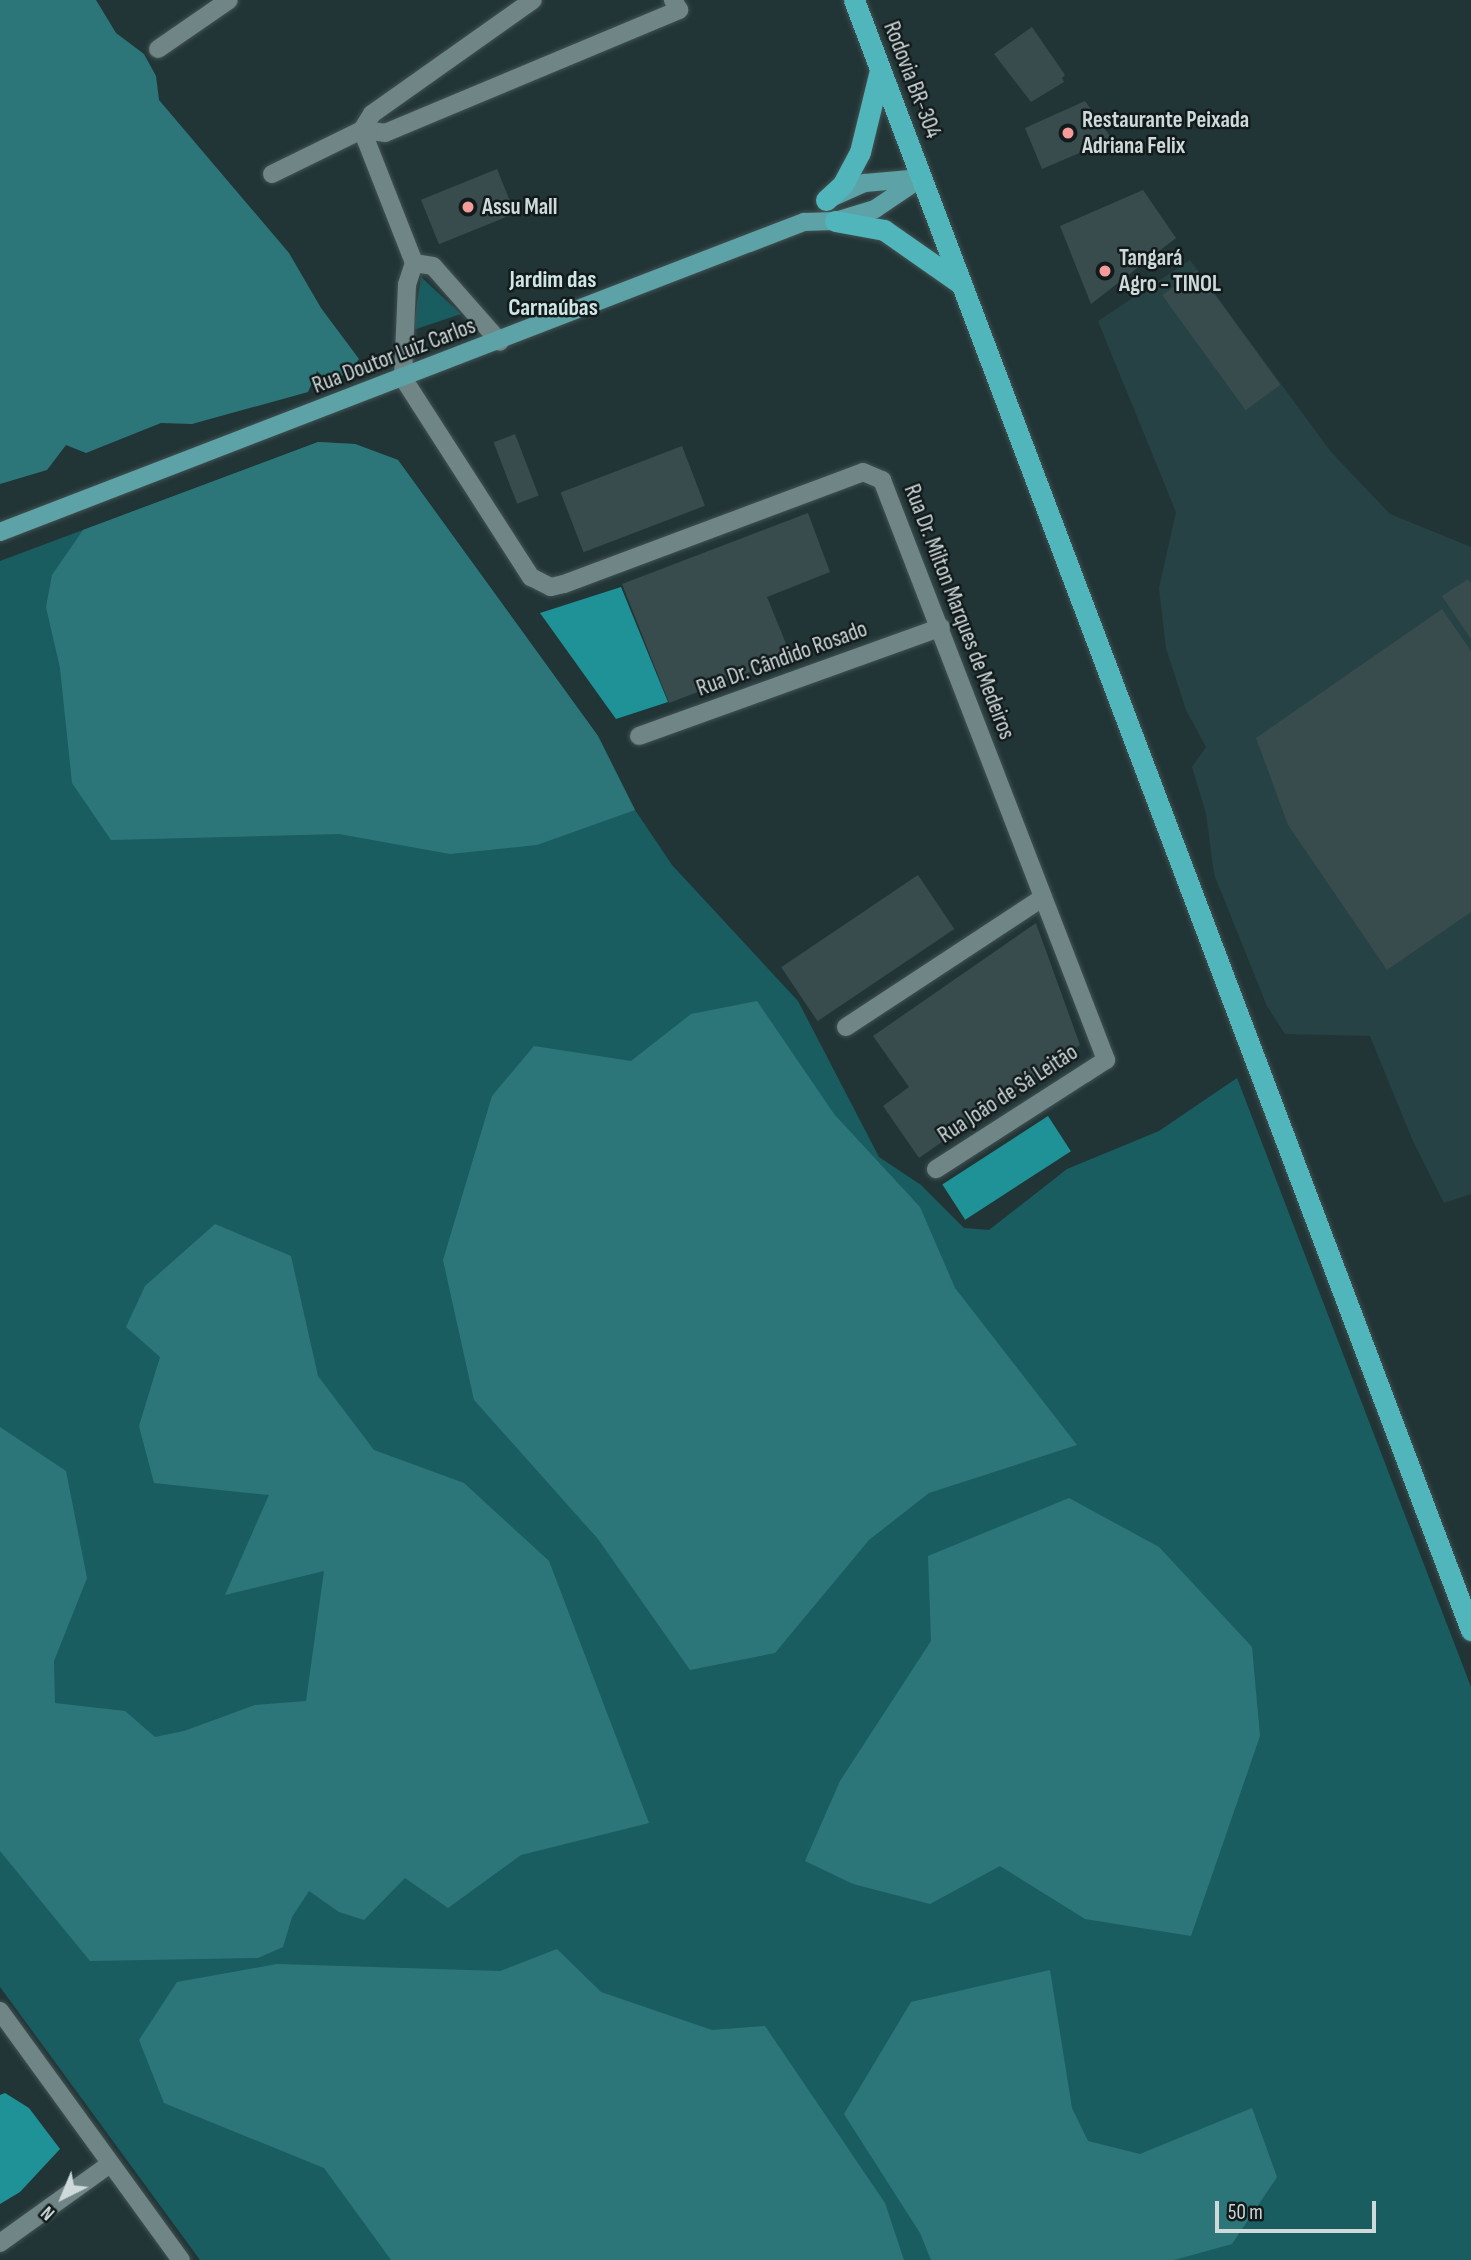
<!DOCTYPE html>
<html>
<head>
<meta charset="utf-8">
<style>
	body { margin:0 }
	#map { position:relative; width:1471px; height:2260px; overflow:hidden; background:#223536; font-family:"Sofia Sans Condensed",sans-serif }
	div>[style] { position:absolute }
	.built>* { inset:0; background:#274244 }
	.green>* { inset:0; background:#195d61 }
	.forest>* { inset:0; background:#2c767a }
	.water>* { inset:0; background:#1f9298; transform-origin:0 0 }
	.building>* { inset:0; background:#384b4d; transform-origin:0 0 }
	.roads { filter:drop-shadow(0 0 2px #415152) drop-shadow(0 0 2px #415152) }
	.minor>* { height:18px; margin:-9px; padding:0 9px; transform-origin:9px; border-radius:9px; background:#708586 }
	.major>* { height:18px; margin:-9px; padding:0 9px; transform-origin:9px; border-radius:9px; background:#5da2a6 }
	.highway>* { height:21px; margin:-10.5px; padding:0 10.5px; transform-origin:10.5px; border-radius:10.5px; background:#50b6bc }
	.dots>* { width:19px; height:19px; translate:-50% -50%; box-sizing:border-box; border:4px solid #121a1b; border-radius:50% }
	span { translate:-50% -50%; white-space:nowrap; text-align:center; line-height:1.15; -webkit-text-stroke:5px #121a1b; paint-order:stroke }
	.street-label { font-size:23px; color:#ced9da }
	.poi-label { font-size:23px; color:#ced9da; font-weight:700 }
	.left { translate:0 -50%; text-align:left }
	.neighbourhood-label { font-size:24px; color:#cfe6e7; font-weight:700 }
	.north { position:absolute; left:28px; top:2162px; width:70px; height:70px; -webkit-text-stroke:5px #121a1b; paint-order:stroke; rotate:223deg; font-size:19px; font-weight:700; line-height:28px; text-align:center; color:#ced9da }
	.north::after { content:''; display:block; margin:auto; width:24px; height:32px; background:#ced9da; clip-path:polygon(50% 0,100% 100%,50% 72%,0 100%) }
	.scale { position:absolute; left:1215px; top:2201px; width:161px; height:32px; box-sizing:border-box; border:4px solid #ced9da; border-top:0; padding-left:9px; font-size:21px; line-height:24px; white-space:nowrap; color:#ced9da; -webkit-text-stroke:5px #121a1b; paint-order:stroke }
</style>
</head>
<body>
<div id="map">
	<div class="built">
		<div style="clip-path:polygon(1190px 260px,1331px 452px,1390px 514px,1471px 547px,1471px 1194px,1444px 1203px,1412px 1139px,1370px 1036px,1285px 1034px,1267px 1006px,1214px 874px,1206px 813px,1192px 767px,1206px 747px,1186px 710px,1166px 648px,1159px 588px,1176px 512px,1098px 321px)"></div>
	</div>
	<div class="green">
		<div style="clip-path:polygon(421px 277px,461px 314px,413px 330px)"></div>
		<div style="clip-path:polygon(318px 442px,355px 444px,398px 460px,598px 736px,635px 810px,672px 865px,798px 1001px,879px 1157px,921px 1185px,964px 1228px,989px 1230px,1067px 1169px,1159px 1131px,1237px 1078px,1471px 1687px,1471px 2260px,200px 2260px,0 1987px,0 561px)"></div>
	</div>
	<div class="forest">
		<div style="clip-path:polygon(0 0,96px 0,116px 33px,144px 54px,156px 76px,159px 100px,289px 253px,321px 308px,359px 359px,348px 374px,327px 380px,317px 371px,308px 392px,192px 424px,161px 423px,86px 453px,66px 445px,47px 470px,0 484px)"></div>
		<div style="clip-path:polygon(318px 442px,355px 444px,398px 460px,598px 736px,635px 810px,537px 845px,450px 854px,339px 834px,111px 840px,72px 783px,60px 668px,46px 607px,52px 575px,83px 530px)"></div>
		<div style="clip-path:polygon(757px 1001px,834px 1114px,920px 1207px,955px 1288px,1077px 1445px,929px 1493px,869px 1540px,775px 1653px,690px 1670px,598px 1539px,474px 1400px,443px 1260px,492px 1096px,534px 1046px,631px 1061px,691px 1014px)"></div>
		<div style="clip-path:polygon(215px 1224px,291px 1256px,318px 1376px,374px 1450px,464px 1483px,549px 1561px,649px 1823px,521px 1855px,448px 1908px,405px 1878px,364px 1920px,339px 1912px,309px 1891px,292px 1917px,283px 1947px,258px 1958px,90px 1961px,0 1851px,0 1427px,66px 1471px,87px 1578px,54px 1661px,55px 1703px,125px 1711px,155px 1737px,184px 1731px,255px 1705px,306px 1701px,324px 1571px,225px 1595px,269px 1495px,154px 1483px,139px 1426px,160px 1357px,126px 1327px,145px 1286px)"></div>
		<div style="clip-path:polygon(1069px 1498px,1159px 1547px,1252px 1647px,1260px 1736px,1191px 1936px,1085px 1919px,1000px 1866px,930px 1904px,853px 1884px,805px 1861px,840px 1781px,931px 1641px,928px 1556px)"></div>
		<div style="clip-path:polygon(557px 1949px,601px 1992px,712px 2030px,765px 2026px,885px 2203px,904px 2260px,391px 2260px,324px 2168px,164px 2103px,139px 2040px,177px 1982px,277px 1964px,500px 1971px)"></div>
		<div style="clip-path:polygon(1050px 1970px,1072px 2108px,1088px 2141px,1140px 2154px,1252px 2108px,1277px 2177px,1232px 2244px,1174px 2260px,931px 2260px,920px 2233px,844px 2114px,911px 2002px)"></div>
	</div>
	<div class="water">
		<div style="clip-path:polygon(621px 587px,668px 702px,616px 719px,540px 613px)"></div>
		<div style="left:1048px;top:1116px;width:42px;height:126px;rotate:57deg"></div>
		<div style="clip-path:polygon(5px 2093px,29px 2108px,60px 2149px,20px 2192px,0 2204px,0 2095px)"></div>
	</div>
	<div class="building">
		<div style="clip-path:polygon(1032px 27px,1065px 75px,1062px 78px,1064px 82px,1031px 102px,994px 54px)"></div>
		<div style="clip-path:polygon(1085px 101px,1112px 139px,1042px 169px,1025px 128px)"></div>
		<div style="left:497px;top:169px;width:48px;height:82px;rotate:68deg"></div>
		<div style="clip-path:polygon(1143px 190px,1176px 238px,1091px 304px,1060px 226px)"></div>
		<div style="left:1197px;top:270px;width:142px;height:43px;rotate:54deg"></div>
		<div style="left:515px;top:434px;width:66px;height:23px;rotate:69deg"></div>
		<div style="left:682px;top:446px;width:64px;height:130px;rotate:69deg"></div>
		<div style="clip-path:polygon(808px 513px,830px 572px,767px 597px,791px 656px,669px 703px,622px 584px)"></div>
		<div style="clip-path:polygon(1468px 579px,1471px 583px,1471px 639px,1442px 596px)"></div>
		<div style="clip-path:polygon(1442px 609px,1471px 651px,1471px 912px,1387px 970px,1288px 825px,1256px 738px)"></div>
		<div style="left:918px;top:875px;width:65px;height:165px;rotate:56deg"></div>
		<div style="clip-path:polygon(1036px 923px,1080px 1045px,919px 1158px,883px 1106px,909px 1087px,873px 1036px)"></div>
	</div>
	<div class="roads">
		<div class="minor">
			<div style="left:158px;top:49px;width:86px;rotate:-34.6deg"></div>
			<div style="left:362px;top:130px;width:143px;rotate:68.6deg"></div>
			<div style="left:414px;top:263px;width:23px;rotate:108deg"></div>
			<div style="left:407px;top:285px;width:93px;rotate:92.5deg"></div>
			<div style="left:403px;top:378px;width:237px;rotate:57.3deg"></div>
			<div style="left:531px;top:577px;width:22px;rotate:27deg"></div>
			<div style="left:551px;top:587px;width:13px;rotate:-13deg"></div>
			<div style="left:564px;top:584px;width:319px;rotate:-20.5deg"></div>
			<div style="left:863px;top:472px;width:21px;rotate:23deg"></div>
			<div style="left:882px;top:480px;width:622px;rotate:68.88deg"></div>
			<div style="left:1106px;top:1060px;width:202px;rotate:147.3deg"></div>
			<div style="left:362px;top:130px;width:23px;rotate:7deg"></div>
			<div style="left:385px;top:133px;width:319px;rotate:-22.7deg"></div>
			<div style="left:679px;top:10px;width:12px;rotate:-121deg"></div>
			<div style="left:272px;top:174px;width:100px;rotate:-26.1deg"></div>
			<div style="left:362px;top:130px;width:19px;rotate:-58deg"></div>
			<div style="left:372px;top:114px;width:197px;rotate:-35.3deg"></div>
			<div style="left:414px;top:263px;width:19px;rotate:9deg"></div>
			<div style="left:433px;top:266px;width:101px;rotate:48.6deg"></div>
			<div style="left:639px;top:736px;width:321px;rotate:-19.8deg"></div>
			<div style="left:846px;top:1027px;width:233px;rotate:-33.3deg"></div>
			<div style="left:0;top:2011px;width:308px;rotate:54deg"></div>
			<div style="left:0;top:2243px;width:135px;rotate:-35.7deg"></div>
		</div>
		<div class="major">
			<div style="left:833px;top:197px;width:35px;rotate:-24deg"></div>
			<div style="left:865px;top:183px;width:56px;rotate:-5.1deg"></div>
			<div style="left:0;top:532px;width:862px;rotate:-21.09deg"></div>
			<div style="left:804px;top:222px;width:31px;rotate:-2deg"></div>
			<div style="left:835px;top:221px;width:42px;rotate:-16.7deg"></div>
			<div style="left:875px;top:209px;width:55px;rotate:-34deg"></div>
		</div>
		<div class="highway">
			<div style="left:854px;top:0;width:1743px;rotate:69.27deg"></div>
			<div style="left:826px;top:200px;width:23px;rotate:-43deg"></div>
			<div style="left:843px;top:184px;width:36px;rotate:-62deg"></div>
			<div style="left:860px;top:152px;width:84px;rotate:-76.3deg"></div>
			<div style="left:835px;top:221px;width:50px;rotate:10.4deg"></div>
			<div style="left:884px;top:230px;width:94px;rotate:35deg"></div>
		</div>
	</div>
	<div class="dots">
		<div style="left:1068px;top:133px;background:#f59b9a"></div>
		<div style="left:468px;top:207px;background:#f59b9a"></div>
		<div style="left:1105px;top:271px;background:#f59b9a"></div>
	</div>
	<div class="street-label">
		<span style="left:912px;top:80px;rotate:69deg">Rodovia BR-304</span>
		<span style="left:394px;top:356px;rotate:-21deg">Rua Doutor Luiz Carlos</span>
		<span style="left:959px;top:612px;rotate:69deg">Rua Dr. Milton Marques de Medeiros</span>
		<span style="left:782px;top:659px;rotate:-20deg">Rua Dr. Cândido Rosado</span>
		<span style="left:1008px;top:1094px;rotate:-33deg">Rua João de Sá Leitão</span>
	</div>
	<div class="poi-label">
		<span class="left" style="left:1082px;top:133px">Restaurante Peixada<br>Adriana Felix</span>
		<span class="left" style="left:482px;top:207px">Assu Mall</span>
		<span class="left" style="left:1119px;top:271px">Tangará<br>Agro - TINOL</span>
	</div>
	<div class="neighbourhood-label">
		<span style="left:553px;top:294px">Jardim das<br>Carnaúbas</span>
	</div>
	<div class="north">N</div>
	<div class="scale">50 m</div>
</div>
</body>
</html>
